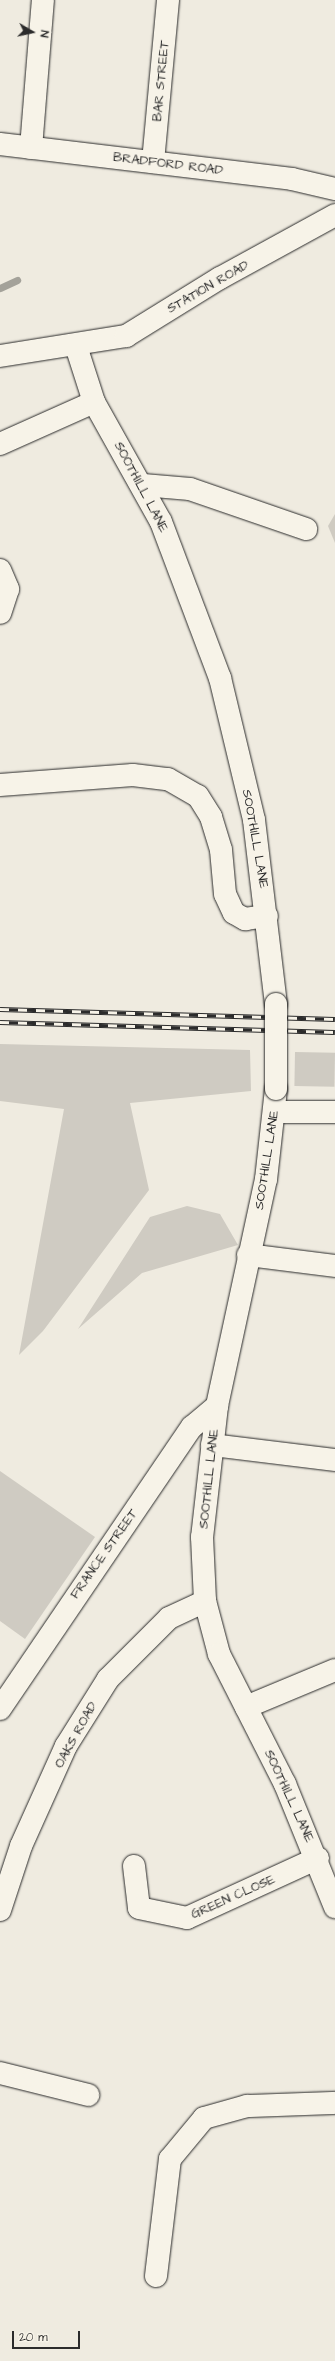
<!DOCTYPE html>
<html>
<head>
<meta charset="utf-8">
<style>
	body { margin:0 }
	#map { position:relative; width:335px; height:2361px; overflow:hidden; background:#efebe0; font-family:"Architects Daughter",sans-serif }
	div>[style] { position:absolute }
	.green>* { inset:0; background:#cfcbc2; transform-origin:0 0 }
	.stream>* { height:7px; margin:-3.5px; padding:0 3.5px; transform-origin:3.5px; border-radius:3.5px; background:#a4a29a }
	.roads { filter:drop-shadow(0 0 1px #2b2b2b) drop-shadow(0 0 1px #2b2b2b) }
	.minor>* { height:22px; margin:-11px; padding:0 11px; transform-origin:11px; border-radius:11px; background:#f7f3e8 }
	.tertiary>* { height:22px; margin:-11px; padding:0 11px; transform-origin:11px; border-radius:11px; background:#f7f3e8 }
	.secondary>* { height:22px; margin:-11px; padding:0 11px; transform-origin:11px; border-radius:11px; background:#f7f3e8 }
	.primary>* { height:22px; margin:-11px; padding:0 11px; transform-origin:11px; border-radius:11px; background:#f7f3e8 }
	.rail>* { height:4.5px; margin-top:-2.25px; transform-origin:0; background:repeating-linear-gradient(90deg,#f7f3e8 0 9px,#2b2b2b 0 18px); box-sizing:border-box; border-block:1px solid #2b2b2b }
	.bridges { filter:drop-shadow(0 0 1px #2b2b2b) drop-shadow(0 0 1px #2b2b2b) }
	.secondary-bridge>* { height:22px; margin:-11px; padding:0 11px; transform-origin:11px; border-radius:11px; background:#f7f3e8 }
	span { translate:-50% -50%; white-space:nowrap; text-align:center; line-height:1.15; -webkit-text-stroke:3px #f7f3e8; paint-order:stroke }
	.street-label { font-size:13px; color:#2b2b2b }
	.north { position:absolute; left:12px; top:12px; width:40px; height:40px; -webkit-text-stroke:3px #f7f3e8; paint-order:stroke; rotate:99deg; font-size:11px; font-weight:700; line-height:16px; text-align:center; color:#2b2b2b }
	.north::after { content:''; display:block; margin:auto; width:14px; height:18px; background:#2b2b2b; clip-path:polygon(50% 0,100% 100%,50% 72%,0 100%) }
	.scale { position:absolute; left:12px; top:2331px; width:68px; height:18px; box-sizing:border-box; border:2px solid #2b2b2b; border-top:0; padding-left:5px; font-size:12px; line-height:14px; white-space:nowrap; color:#2b2b2b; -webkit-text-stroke:3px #f7f3e8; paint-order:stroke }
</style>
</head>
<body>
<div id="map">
	<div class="green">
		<div style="clip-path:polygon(335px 514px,335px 543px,328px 526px)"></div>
		<div style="clip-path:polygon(0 1044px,250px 1050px,251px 1091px,130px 1103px,149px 1190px,43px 1331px,19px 1355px,64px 1109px,0 1101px)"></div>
		<div style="left:295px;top:1052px;width:40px;height:34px;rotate:1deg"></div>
		<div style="clip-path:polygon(187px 1206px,220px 1214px,238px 1245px,142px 1273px,78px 1329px,150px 1217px)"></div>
		<div style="clip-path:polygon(0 1471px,95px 1537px,25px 1639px,0 1621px)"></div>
	</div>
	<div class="stream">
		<div style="left:0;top:288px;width:19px;rotate:-25deg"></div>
	</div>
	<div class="roads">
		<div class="minor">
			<div style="left:31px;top:148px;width:148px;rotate:-85.4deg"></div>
			<div style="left:0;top:444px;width:103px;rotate:-24.1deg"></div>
			<div style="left:143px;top:485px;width:47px;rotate:4.9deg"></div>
			<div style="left:190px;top:489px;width:123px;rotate:19deg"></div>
			<div style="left:0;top:570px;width:21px;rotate:67deg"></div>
			<div style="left:8px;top:589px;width:25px;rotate:108deg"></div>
			<div style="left:0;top:785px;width:133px;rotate:-4.3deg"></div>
			<div style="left:133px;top:775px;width:35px;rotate:7deg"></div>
			<div style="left:168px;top:779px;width:34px;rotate:30deg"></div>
			<div style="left:198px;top:796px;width:25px;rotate:58deg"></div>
			<div style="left:211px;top:817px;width:34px;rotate:73deg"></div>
			<div style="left:221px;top:850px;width:44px;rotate:84.8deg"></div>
			<div style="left:225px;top:894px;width:21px;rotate:65deg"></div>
			<div style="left:234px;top:913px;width:13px;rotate:29deg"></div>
			<div style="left:245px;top:919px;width:22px;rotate:-8deg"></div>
			<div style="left:276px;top:1112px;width:59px"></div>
			<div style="left:248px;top:1255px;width:88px;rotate:7.2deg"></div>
			<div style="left:212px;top:1445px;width:124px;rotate:7deg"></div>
			<div style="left:246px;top:1707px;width:96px;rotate:-22.6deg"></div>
			<div style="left:0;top:1709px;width:341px;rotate:-55.8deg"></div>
			<div style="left:192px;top:1427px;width:33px;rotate:-40deg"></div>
			<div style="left:134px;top:1866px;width:42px;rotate:83.2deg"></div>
			<div style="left:139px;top:1908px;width:49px;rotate:11.8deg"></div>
			<div style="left:187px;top:1918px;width:144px;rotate:-24.6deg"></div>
			<div style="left:0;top:1910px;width:67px;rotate:-71.8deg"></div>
			<div style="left:21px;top:1846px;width:110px;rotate:-65.8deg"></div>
			<div style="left:66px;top:1746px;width:79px;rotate:-57.9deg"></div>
			<div style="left:108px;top:1679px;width:86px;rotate:-45deg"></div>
			<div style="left:169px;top:1618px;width:40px;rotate:-25deg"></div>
			<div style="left:0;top:2073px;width:91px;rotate:14deg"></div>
			<div style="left:156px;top:2276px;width:118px;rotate:-83.2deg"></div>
			<div style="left:170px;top:2159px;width:53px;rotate:-50.3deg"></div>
			<div style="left:204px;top:2118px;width:45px;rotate:-15.6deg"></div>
			<div style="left:247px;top:2106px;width:88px;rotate:-2deg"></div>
		</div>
		<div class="tertiary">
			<div style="left:153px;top:162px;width:163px;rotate:-84.7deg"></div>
		</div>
		<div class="secondary">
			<div style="left:76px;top:346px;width:59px;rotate:72.2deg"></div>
			<div style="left:94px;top:402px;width:137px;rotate:60.8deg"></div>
			<div style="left:161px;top:522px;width:167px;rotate:69.3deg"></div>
			<div style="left:220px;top:678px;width:146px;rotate:76.5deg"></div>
			<div style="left:254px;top:820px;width:185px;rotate:83.2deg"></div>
			<div style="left:0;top:356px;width:128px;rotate:-9deg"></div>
			<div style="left:126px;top:336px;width:110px;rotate:-31.7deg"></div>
			<div style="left:220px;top:278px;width:131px;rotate:-28.7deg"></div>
			<div style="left:276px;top:1089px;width:91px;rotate:96.3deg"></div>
			<div style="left:266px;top:1179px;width:232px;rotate:102.2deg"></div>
			<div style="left:217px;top:1406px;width:132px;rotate:96.5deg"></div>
			<div style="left:202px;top:1537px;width:64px;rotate:87.3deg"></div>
			<div style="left:205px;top:1601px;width:55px;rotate:75.2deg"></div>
			<div style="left:219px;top:1654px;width:146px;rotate:63.1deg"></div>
			<div style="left:285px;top:1784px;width:133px;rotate:67.9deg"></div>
		</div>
		<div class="primary">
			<div style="left:0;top:144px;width:294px;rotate:6.8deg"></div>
			<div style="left:292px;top:179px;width:44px;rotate:13.1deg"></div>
		</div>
	</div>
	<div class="rail">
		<div style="left:0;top:1009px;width:335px;rotate:1.7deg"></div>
		<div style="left:0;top:1022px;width:335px;rotate:1.7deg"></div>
	</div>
	<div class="bridges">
		<div class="secondary-bridge">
			<div style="left:276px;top:1089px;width:85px;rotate:-90deg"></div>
		</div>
	</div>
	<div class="street-label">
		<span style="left:161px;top:81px;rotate:-85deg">BAR STREET</span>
		<span style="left:168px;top:164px;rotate:7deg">BRADFORD ROAD</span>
		<span style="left:208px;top:287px;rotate:-30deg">STATION ROAD</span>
		<span style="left:141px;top:487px;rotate:62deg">SOOTHILL LANE</span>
		<span style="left:255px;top:839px;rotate:80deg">SOOTHILL LANE</span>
		<span style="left:267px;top:1160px;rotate:-81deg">SOOTHILL LANE</span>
		<span style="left:209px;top:1479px;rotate:-84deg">SOOTHILL LANE</span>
		<span style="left:104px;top:1554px;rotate:-55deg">FRANCE STREET</span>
		<span style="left:76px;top:1735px;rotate:-61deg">OAKS ROAD</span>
		<span style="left:289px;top:1796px;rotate:65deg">SOOTHILL LANE</span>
		<span style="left:233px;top:1897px;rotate:-24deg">GREEN CLOSE</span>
	</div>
	<div class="north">N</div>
	<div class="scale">20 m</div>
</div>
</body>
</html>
